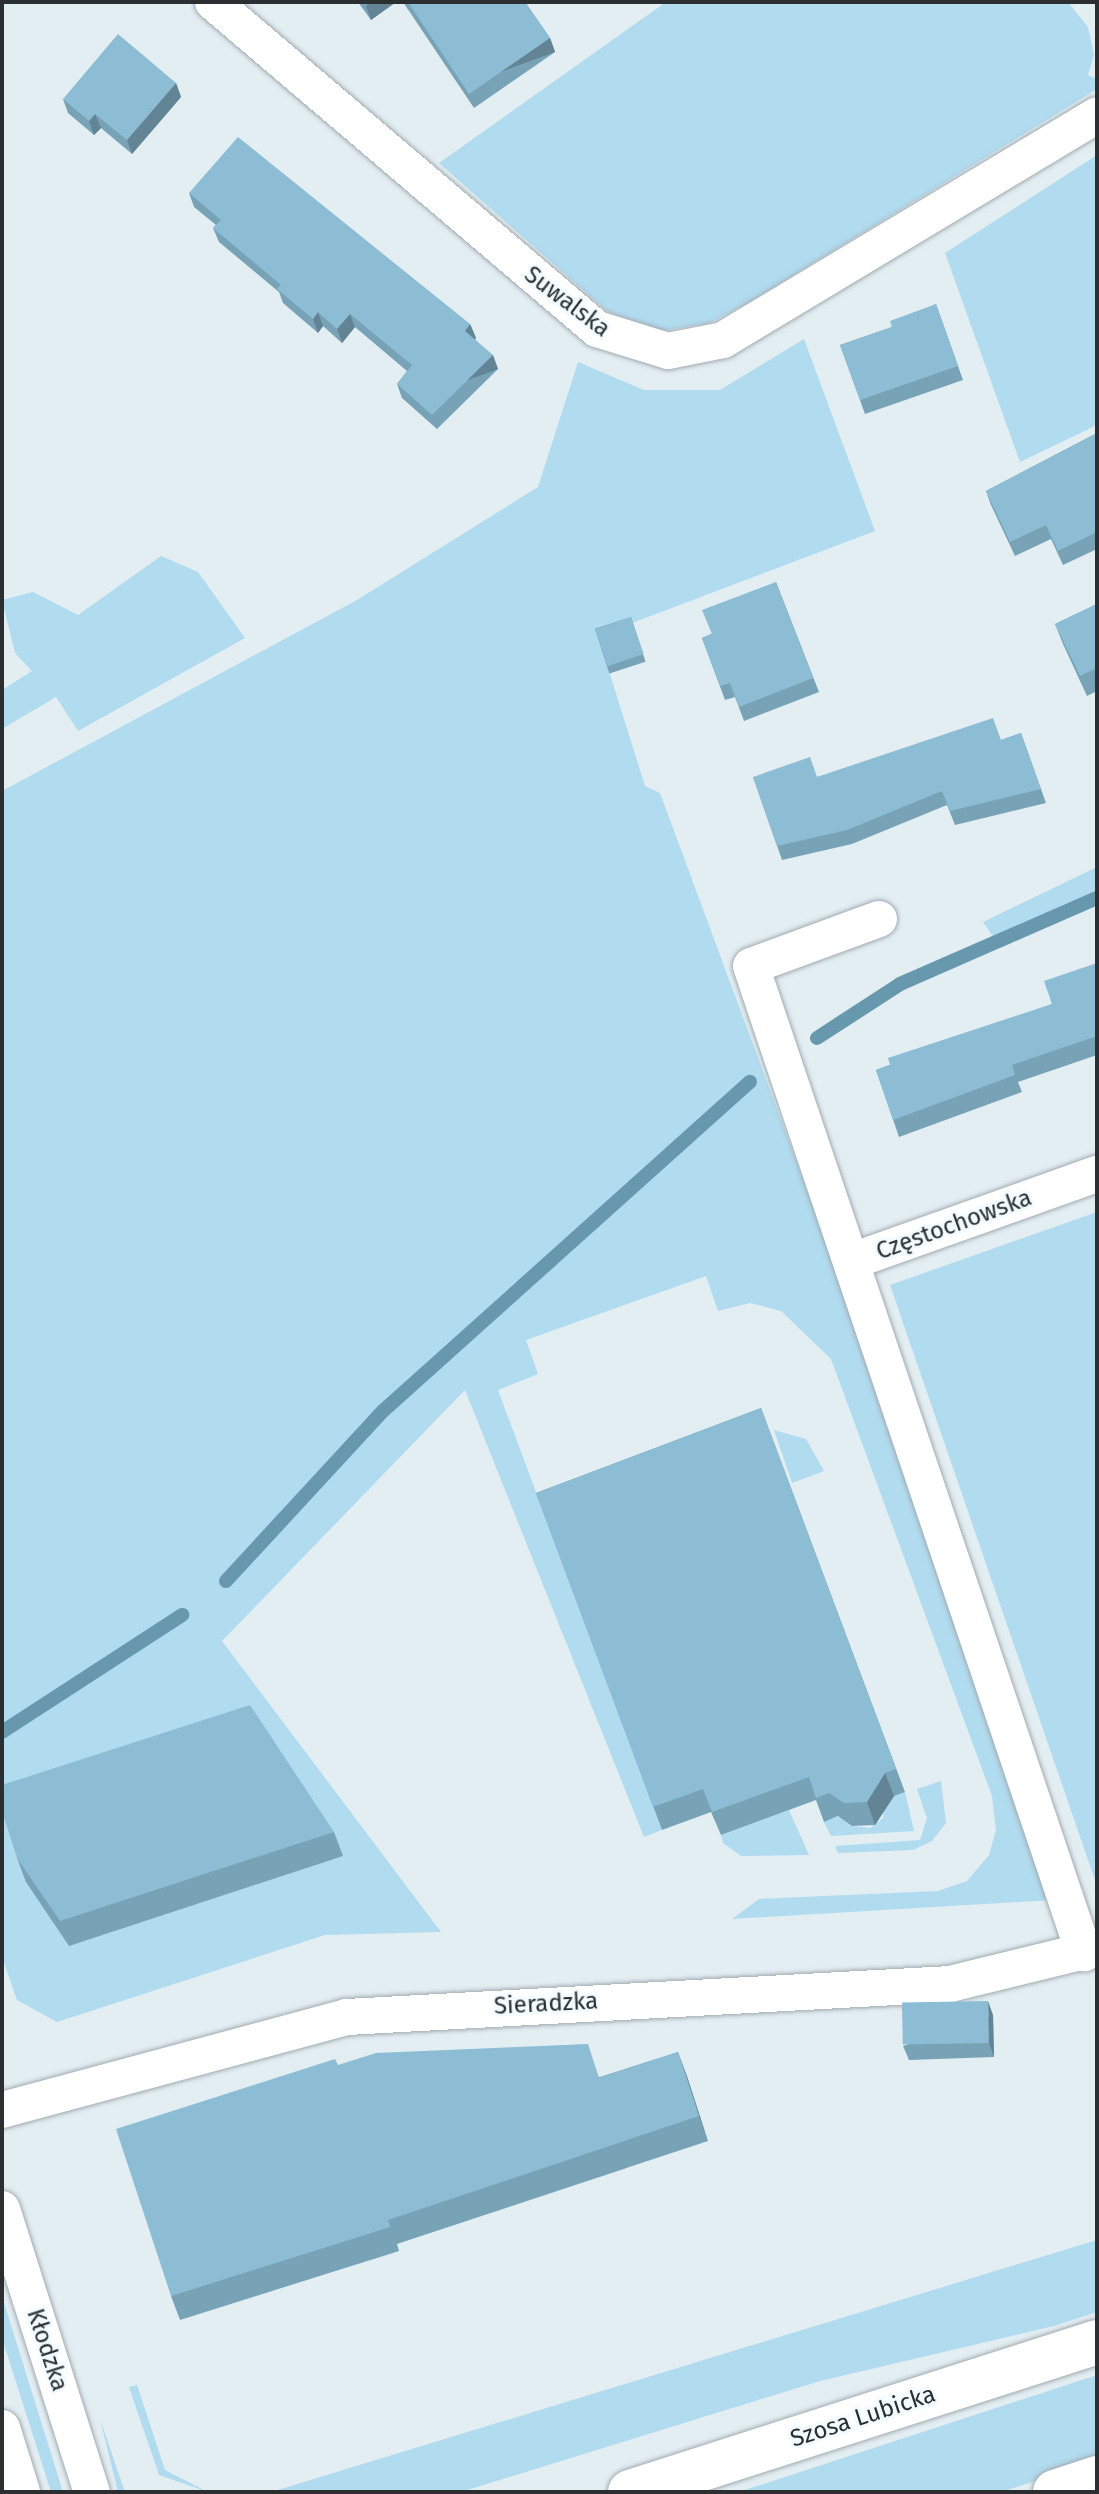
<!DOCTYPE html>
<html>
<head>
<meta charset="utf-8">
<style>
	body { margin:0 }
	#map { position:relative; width:1099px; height:2494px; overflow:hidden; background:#e3eef3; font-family:"Fira Sans",sans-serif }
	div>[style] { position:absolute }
	.green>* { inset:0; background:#b1dbef }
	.stream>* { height:14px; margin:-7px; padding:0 7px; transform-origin:7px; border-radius:7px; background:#6898ae }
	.roads { filter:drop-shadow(0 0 2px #a1abb0) drop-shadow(0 0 2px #a1abb0) }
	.street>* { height:36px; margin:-18px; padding:0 18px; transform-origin:18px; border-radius:18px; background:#fff }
	.primary>* { height:44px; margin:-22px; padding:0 22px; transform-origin:22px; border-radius:22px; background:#fff }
	.wall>* { inset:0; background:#78a3b6; transform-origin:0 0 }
	.shaded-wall>* { inset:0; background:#628494; transform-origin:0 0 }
	.building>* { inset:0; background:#8cbdd4; transform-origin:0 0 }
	span { translate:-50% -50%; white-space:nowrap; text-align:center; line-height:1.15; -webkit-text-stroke:6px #f2fbff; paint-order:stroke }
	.street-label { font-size:24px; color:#2b2f31 }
	.frame { position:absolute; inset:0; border:4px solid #2b2f31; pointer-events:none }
</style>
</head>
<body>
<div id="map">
	<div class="green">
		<div style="clip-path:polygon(666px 2px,1068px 2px,1088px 27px,1094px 55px,1088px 75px,1097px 79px,1097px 89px,753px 300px,710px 323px,662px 331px,608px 312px,439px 163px)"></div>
		<div style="clip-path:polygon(1097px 155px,1097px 425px,1020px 462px,945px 253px)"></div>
		<div style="clip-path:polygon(804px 339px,875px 531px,598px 636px,645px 786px,660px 793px,868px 1355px,1054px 1900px,732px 1919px,759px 1899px,938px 1891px,967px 1881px,989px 1855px,996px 1830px,992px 1796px,831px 1359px,781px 1311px,750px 1303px,718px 1311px,706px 1276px,526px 1340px,538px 1374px,498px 1390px,662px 1830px,644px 1837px,465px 1390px,222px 1641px,441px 1932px,325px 1935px,57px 2022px,17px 2000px,2px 1957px,2px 791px,357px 600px,538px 487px,578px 362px,644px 390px,720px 390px)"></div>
		<div style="clip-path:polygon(161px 556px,198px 572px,245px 638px,78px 731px,56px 697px,2px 729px,2px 690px,32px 671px,15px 653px,2px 600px,33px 592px,78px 615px)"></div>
		<div style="clip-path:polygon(1097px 867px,1097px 902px,1001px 948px,983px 922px)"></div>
		<div style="clip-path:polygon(1097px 1212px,1097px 1886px,890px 1285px)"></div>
		<div style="clip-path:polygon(774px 1430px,806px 1439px,824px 1471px,792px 1483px)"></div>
		<div style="clip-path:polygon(941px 1781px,946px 1823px,932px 1841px,913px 1850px,838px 1853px,835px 1846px,920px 1840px,927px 1818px,917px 1789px)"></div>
		<div style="clip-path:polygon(905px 1792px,914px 1831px,831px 1836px,824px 1822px,841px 1815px,852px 1826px,870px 1828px,883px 1818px,885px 1799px)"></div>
		<div style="clip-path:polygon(789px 1810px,809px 1855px,741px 1856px,723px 1843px,721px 1835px)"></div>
		<div style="clip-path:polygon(1097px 2240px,1097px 2312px,1054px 2326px,820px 2381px,461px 2492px,271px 2492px)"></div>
		<div style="clip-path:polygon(2px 2296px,63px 2492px,51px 2492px,2px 2338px)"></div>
		<div style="clip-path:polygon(1097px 2375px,1097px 2461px,1001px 2492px,739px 2492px)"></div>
		<div style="clip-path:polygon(137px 2385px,165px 2470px,208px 2492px,159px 2475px,129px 2387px)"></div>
		<div style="clip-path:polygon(100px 2419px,125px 2492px,118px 2492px)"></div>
	</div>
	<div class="stream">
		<div style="left:817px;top:1038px;width:99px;rotate:-33deg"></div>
		<div style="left:900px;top:984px;width:215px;rotate:-23.6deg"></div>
		<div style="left:226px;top:1581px;width:231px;rotate:-47.3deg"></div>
		<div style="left:383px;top:1411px;width:493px;rotate:-41.9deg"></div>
		<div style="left:2px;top:1732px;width:215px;rotate:-33deg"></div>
	</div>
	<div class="roads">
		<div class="street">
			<div style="left:213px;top:2px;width:504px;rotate:40.42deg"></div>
			<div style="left:597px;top:329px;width:74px;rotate:17.2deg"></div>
			<div style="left:668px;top:351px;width:56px;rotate:-11.3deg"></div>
			<div style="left:723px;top:340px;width:436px;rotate:-31deg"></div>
			<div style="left:879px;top:919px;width:136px;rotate:159.8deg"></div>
			<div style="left:751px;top:966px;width:1042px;rotate:71.36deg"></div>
			<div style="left:855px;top:1260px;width:257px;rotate:-19.6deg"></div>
			<div style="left:2px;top:2110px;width:357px;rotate:-15.1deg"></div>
			<div style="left:347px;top:2017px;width:604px;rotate:-3.13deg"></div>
			<div style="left:950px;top:1984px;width:151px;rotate:-13.8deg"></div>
			<div style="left:2px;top:2209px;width:297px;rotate:72.4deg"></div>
			<div style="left:2px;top:2428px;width:67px;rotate:72.6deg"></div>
		</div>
		<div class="primary">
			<div style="left:630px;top:2492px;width:490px;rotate:-17.8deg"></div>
			<div style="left:1055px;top:2492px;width:44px;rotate:-18.4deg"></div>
		</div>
	</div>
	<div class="wall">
		<div style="clip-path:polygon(358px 2px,396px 2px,371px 20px)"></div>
		<div style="clip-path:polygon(403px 2px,525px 2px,550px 38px,555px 52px,474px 108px)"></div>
		<div style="clip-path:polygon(176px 83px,181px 97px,132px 154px,101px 128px,94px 135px,68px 113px,63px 99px)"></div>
		<div style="clip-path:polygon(189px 193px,470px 324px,476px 338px,475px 339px,498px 369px,437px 429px,402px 398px,397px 384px,407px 371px,355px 327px,342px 343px,323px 326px,318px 333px,283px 303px,279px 292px,219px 242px,213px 228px,216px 225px,194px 207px)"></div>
		<div style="clip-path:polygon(936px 304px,963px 380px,865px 414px,840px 345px,892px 327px)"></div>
		<div style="clip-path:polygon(1097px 433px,1097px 549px,1063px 565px,1051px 539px,1015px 556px,991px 505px,986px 491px)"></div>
		<div style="clip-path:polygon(776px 582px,819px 692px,744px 721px,735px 697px,725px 700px,702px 638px,711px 634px)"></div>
		<div style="clip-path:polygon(1097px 604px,1097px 691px,1087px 696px,1063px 644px,1055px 624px)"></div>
		<div style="left:631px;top:617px;width:47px;height:38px;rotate:72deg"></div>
		<div style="clip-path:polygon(1021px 733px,1046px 803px,955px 825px,947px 805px,852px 844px,782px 860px,753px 777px,817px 777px,1001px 740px)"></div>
		<div style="clip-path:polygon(1097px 963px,1097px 1055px,1018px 1082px,1022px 1092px,899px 1137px,876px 1070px,1052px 1004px)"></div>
		<div style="clip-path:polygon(761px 1408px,905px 1792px,894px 1796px,875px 1825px,852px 1826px,838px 1816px,824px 1822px,816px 1800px,721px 1835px,711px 1812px,662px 1830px,536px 1493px)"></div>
		<div style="clip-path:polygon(334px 1832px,343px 1856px,69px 1946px,26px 1882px,17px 1858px)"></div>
		<div style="clip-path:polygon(993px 2015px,994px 2057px,909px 2060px,903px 2046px)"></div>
		<div style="clip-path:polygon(678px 2052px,708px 2141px,397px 2244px,399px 2251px,180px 2320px,171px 2296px,338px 2065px,600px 2077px)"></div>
	</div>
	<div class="shaded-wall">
		<div style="clip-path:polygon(371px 2px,396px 2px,371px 20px,366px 6px)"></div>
		<div style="left:550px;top:38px;width:15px;height:98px;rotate:70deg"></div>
		<div style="clip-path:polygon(176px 83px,181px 97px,132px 154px,127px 140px)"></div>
		<div style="clip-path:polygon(95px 114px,101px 128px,94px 135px,89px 121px)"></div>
		<div style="clip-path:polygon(318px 312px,323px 326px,318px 333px,313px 319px)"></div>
		<div style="clip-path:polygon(350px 314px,355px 327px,342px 343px,337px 329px)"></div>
		<div style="clip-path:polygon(470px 324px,476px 338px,470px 345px,465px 331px)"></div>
		<div style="left:493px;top:355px;width:15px;height:86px;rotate:70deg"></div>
		<div style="clip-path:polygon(885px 1773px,894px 1796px,875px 1825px,867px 1802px)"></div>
		<div style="clip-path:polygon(988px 2001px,993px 2015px,994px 2057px,989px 2043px)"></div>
		<div style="clip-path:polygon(678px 2052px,687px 2076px,708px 2141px,699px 2116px)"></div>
	</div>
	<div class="building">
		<div style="clip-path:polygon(408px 2px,525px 2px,550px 38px,469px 94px)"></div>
		<div style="clip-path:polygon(118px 34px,176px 83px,127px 140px,95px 114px,89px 121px,63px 99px)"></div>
		<div style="clip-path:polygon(238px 137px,470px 324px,465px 331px,493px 355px,432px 415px,397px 384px,412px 365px,350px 314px,337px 329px,318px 312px,313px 319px,277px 289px,281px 285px,213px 228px,221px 220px,189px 193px)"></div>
		<div style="clip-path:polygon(936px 304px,958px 366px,860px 400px,840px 345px,892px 327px,890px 321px)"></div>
		<div style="clip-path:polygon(1097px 433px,1097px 532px,1058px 551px,1046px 525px,1010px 542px,986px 491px)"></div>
		<div style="clip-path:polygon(776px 582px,813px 678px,739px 707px,730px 683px,720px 686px,702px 638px,712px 634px,702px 610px)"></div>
		<div style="clip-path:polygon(1097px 604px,1097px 668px,1080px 676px,1055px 624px)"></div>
		<div style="left:631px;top:617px;width:39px;height:38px;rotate:71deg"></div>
		<div style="clip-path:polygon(993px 718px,1001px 740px,1021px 733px,1041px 789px,950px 811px,942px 791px,847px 830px,777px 846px,753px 777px,810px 757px,817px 777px)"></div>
		<div style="clip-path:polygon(1097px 963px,1097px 1036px,1012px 1065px,1015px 1075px,893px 1120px,876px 1070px,890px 1065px,888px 1058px,1052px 1004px,1044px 981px)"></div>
		<div style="clip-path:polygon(761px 1408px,896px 1769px,885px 1773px,867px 1802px,844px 1803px,829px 1793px,816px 1798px,809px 1777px,712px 1812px,703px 1789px,653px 1807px,536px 1493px)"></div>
		<div style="clip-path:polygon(250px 1705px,334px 1832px,60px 1921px,17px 1858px,2px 1811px,2px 1785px)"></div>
		<div style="left:988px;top:2001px;width:42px;height:86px;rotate:89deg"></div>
		<div style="clip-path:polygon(588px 2044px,599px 2078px,678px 2052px,699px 2116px,388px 2220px,390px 2227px,171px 2296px,116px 2129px,335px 2059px,338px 2065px,376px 2053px)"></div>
	</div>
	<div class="street-label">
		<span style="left:567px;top:302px;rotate:37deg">Suwalska</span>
		<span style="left:954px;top:1225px;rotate:-20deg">Częstochowska</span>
		<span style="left:546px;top:2004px;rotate:-3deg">Sieradzka</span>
		<span style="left:47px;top:2350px;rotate:72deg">Kłodzka</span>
		<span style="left:863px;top:2417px;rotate:-18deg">Szosa Lubicka</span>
	</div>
	<div class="frame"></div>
</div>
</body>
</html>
